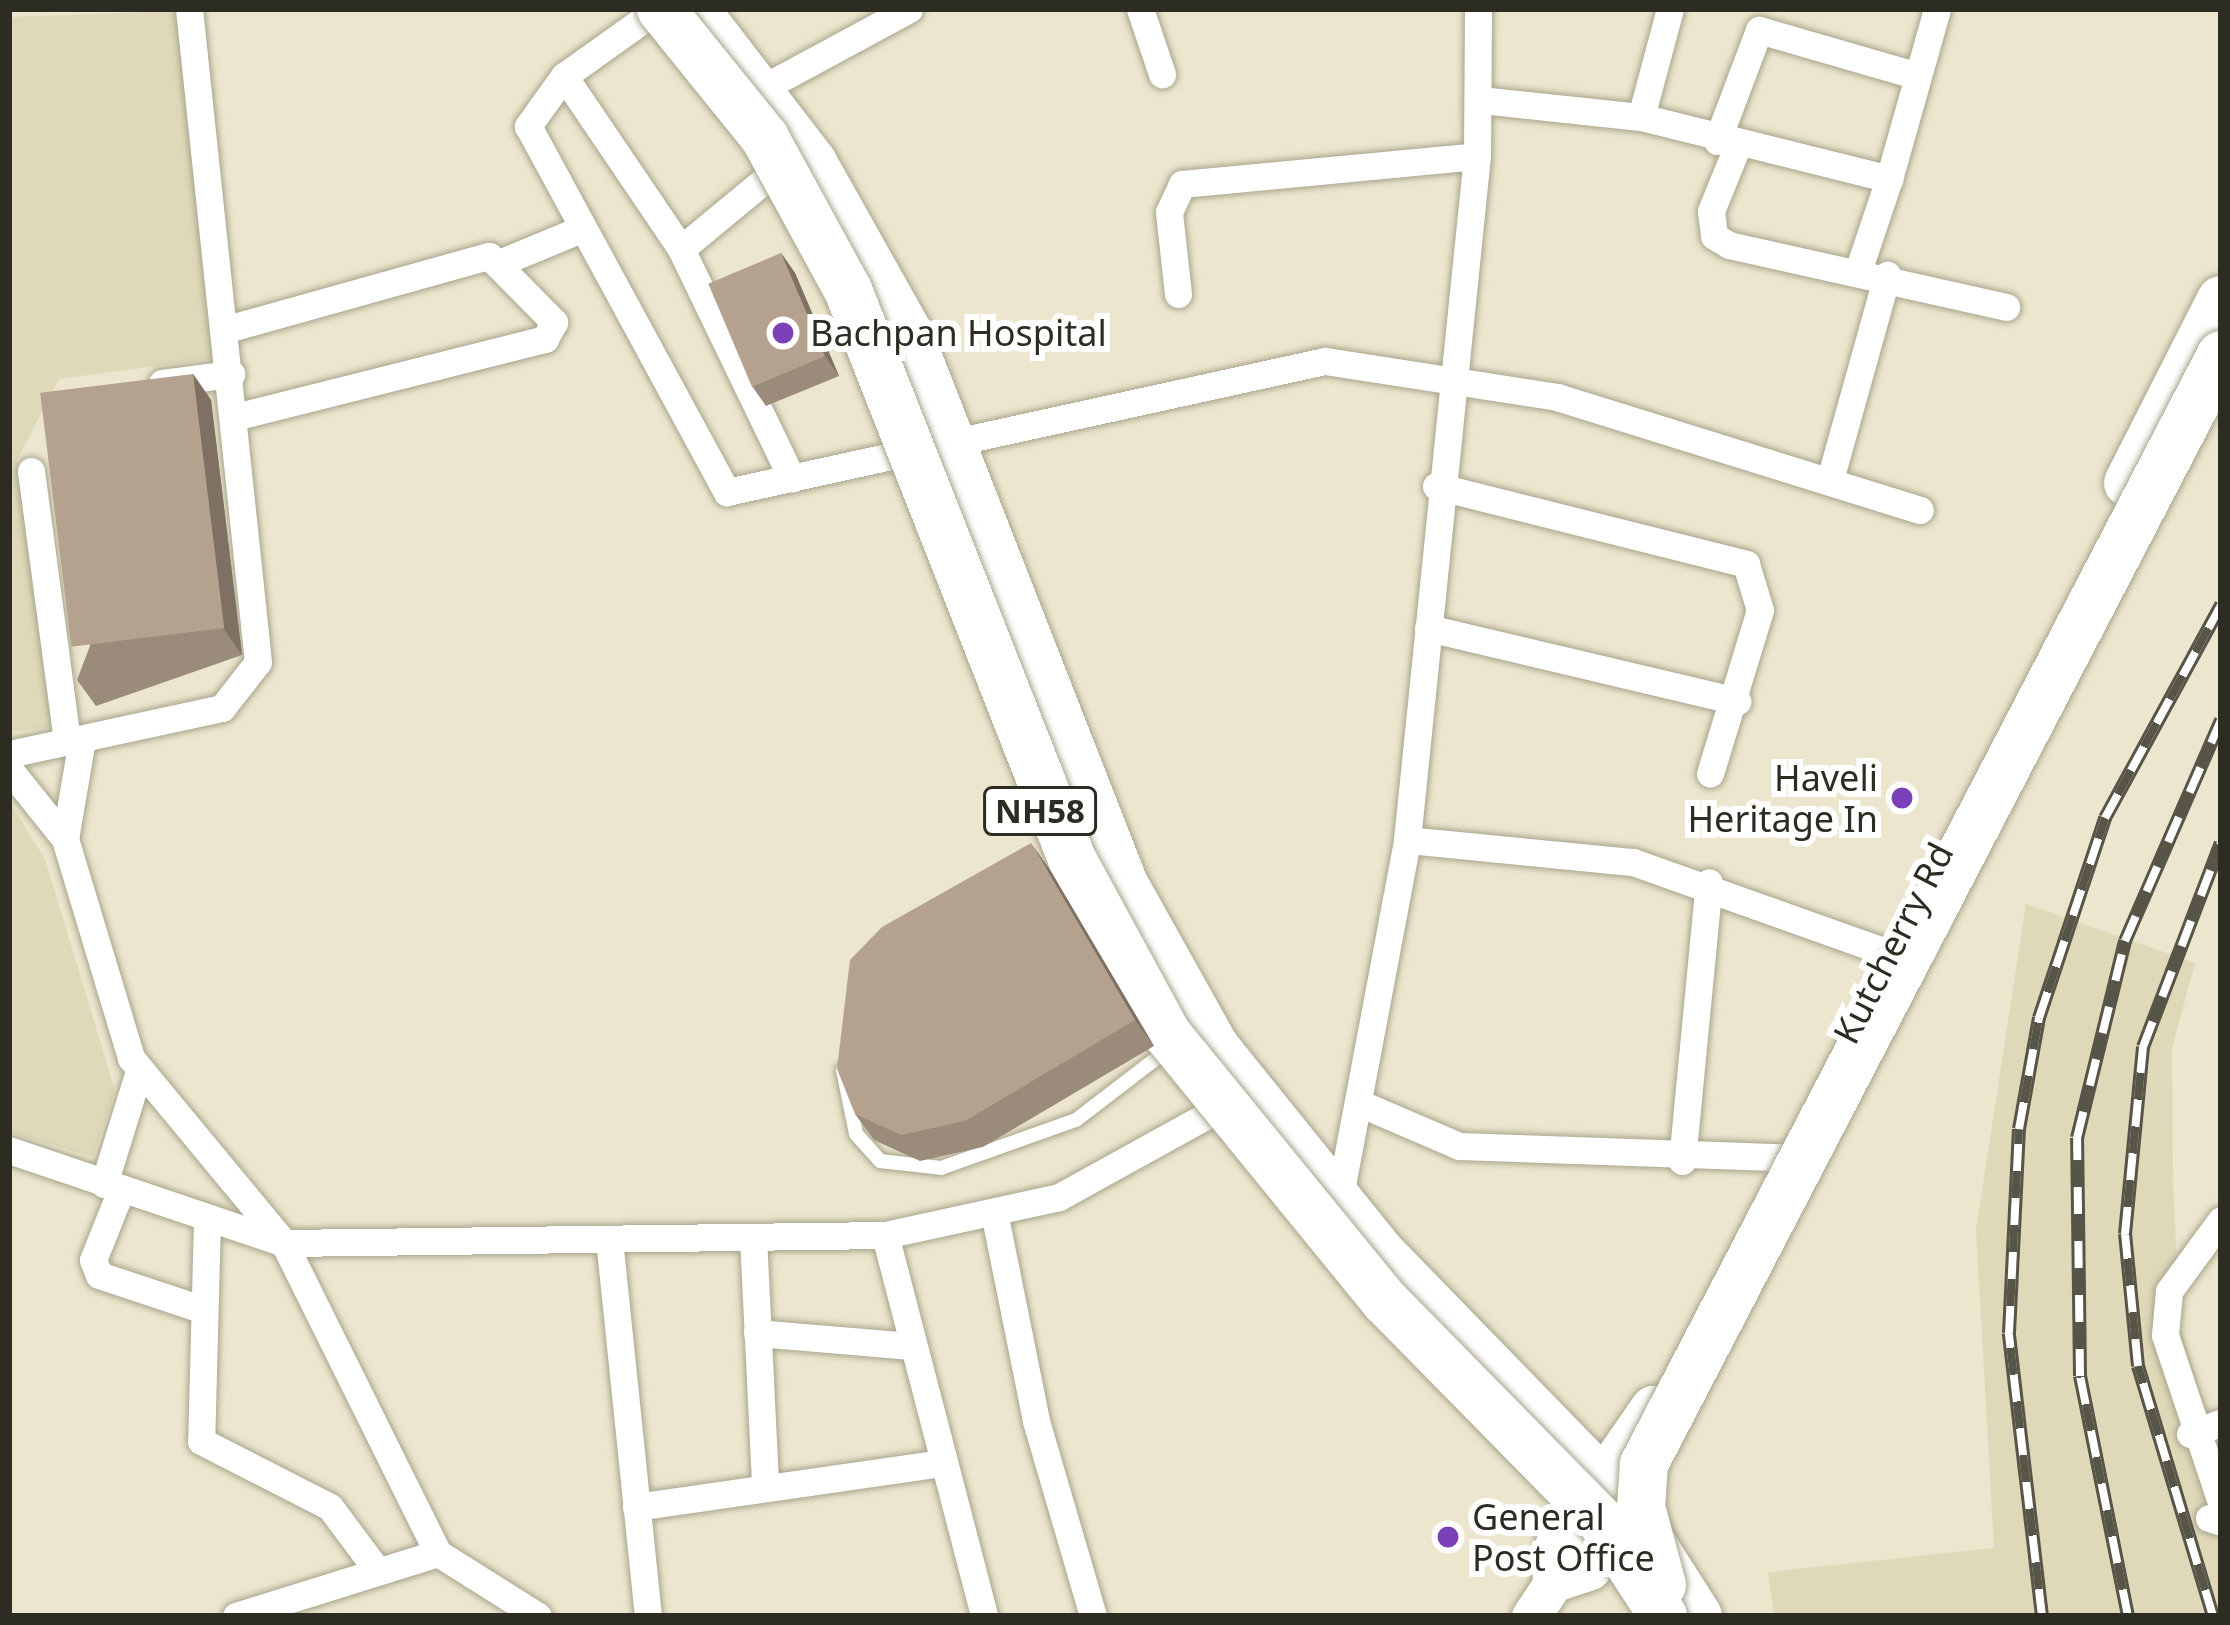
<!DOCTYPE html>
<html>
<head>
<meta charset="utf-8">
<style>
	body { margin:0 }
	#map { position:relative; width:2230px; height:1625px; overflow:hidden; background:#ebe6cd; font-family:"Noto Sans",sans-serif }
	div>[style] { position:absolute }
	.built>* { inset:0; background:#dfd9ba }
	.roads { filter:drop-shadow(0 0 3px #a9a58d) drop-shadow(0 0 3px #a9a58d) }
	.lane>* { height:14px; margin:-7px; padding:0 7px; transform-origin:7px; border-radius:7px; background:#fff }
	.street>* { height:27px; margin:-13.5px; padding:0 13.5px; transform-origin:13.5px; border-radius:13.5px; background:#fff }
	.secondary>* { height:39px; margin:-19.5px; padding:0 19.5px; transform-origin:19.5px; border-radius:19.5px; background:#fff }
	.highway>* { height:48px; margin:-24px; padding:0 24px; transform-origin:24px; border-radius:24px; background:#fff }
	.rail>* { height:14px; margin-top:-7px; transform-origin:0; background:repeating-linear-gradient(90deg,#fff 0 27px,#575547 0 54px); box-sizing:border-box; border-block:3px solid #575547 }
	.bridges { filter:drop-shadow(0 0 3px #a9a58d) drop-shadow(0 0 3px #a9a58d) }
	.highway-bridge>* { height:48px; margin:-24px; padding:0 24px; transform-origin:24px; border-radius:24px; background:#fff }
	.wall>* { inset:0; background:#9b8b7b }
	.shaded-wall>* { inset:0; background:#7e7164 }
	.building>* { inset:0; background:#b4a28f; transform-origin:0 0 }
	.dots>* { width:33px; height:33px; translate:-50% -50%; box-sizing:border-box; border:6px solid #fff; border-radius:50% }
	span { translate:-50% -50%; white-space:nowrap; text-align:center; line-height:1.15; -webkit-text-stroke:12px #fff; paint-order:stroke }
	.shield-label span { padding:3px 9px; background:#fff; border:3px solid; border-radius:9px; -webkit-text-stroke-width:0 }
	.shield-label { font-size:33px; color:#2d2c22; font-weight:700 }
	.poi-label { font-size:36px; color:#2d2c22 }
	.left { translate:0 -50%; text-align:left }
	.right { translate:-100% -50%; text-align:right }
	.street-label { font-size:36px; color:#2d2c22 }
	.frame { position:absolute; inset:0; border:12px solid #2d2c22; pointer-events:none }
</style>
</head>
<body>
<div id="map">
	<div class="built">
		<div style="clip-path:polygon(177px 11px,216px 358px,59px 379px,17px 460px,53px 727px,9px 732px,9px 17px)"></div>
		<div style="clip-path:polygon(9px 801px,45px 859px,115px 1090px,93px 1157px,9px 1132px)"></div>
		<div style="clip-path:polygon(2026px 904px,2195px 963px,2172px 1048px,2173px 1184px,2180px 1325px,2221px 1466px,2221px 1616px,1774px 1616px,1768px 1572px,1994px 1548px,1976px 1230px)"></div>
	</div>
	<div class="roads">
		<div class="lane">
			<div style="left:843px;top:1070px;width:65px;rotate:78.5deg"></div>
			<div style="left:856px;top:1134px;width:36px;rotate:48deg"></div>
			<div style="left:880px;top:1161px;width:61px;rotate:6.5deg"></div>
			<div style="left:941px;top:1168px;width:143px;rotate:-19.6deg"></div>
			<div style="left:1076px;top:1120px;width:113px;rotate:-37.5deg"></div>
		</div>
		<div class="street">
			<div style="left:658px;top:9px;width:115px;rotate:144.5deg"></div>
			<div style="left:564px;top:76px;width:62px;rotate:125.8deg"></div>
			<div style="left:528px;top:126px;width:417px;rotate:61.5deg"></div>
			<div style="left:727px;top:492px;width:612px;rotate:-12.36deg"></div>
			<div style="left:1325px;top:361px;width:235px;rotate:8.8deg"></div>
			<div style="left:1557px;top:397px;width:380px;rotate:17.3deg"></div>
			<div style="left:1140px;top:9px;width:69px;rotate:71.3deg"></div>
			<div style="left:564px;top:76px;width:209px;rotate:55.9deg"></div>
			<div style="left:681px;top:249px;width:255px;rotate:64.2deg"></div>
			<div style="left:763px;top:88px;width:166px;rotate:-28.4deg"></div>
			<div style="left:1481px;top:100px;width:161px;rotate:6.1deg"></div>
			<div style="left:1641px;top:117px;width:256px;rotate:14deg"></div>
			<div style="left:1889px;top:179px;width:94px;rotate:108.6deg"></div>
			<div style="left:1641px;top:117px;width:112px;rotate:-75deg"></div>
			<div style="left:1717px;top:141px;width:119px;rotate:-69.3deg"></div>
			<div style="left:1759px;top:30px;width:162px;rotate:16.1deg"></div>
			<div style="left:1737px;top:147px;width:69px;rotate:112.1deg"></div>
			<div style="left:1711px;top:211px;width:25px;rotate:83deg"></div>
			<div style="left:1714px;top:236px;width:17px;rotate:31deg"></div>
			<div style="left:1729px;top:245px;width:284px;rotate:12.6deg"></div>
			<div style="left:1889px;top:179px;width:177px;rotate:-74.2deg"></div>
			<div style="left:681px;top:249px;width:119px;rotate:-39.6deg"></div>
			<div style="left:504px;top:261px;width:81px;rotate:-22.5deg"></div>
			<div style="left:1178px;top:294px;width:82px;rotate:-96.3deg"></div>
			<div style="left:1169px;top:212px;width:31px;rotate:-65deg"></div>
			<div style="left:1182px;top:184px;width:296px;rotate:-5.4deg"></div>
			<div style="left:227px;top:329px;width:272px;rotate:-15.6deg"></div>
			<div style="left:489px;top:256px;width:93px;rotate:45.4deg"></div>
			<div style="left:554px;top:322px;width:19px;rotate:118deg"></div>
			<div style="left:545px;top:339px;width:317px;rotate:165.9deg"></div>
			<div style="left:162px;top:383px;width:70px;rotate:-7.4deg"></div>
			<div style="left:31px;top:471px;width:273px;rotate:82.4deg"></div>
			<div style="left:1831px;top:476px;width:209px;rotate:-74.4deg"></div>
			<div style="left:1436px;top:486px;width:320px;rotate:14.1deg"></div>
			<div style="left:1746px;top:564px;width:48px;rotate:73.1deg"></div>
			<div style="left:1760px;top:610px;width:171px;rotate:107deg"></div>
			<div style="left:1428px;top:628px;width:318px;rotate:13.3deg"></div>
			<div style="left:9px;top:754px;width:218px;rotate:-12.2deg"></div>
			<div style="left:222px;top:708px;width:58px;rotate:-52deg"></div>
			<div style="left:258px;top:662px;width:657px;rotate:-96.03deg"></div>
			<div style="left:9px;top:769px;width:90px;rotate:51.3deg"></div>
			<div style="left:65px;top:839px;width:229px;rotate:73.2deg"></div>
			<div style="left:131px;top:1058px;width:240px;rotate:50.4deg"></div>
			<div style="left:284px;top:1243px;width:601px;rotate:-0.76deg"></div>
			<div style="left:885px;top:1235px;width:178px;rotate:-12.3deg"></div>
			<div style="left:1059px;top:1197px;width:199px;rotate:-28.9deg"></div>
			<div style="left:65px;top:839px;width:100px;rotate:-80.3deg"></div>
			<div style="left:1407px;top:840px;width:227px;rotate:5.6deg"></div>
			<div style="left:1633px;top:862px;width:272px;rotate:19.6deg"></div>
			<div style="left:1359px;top:1103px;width:109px;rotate:23.3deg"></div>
			<div style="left:1459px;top:1146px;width:322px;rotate:2deg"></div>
			<div style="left:9px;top:1150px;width:290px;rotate:18.7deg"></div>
			<div style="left:284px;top:1243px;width:346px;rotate:63.6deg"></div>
			<div style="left:438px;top:1553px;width:118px;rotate:32.2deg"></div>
			<div style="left:1682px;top:1161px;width:280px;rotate:-84.5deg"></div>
			<div style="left:104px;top:1184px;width:118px;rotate:-72.8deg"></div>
			<div style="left:121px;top:1190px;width:75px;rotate:111.8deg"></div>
			<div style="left:93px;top:1260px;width:16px;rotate:68deg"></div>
			<div style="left:99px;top:1275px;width:108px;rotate:18.4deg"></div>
			<div style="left:1339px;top:1201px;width:367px;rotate:-79.3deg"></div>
			<div style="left:1407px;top:840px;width:688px;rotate:-84.16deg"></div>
			<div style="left:1477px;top:156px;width:147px;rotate:-89.6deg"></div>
			<div style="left:995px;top:1217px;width:208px;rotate:78.6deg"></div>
			<div style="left:1036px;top:1421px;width:203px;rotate:73.7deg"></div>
			<div style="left:207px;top:1219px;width:222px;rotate:91.5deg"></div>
			<div style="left:201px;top:1441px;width:145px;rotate:27.1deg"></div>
			<div style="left:330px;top:1507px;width:79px;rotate:53.3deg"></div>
			<div style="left:2221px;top:1220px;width:88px;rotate:126.2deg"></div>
			<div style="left:2169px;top:1291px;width:44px;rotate:95.2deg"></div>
			<div style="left:2165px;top:1335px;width:176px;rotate:71.5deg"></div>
			<div style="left:885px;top:1235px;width:394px;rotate:75.4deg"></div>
			<div style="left:753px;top:1237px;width:249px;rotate:87.2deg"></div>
			<div style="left:609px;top:1239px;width:379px;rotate:84.1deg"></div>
			<div style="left:757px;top:1333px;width:156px;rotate:4.8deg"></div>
			<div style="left:2190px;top:1434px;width:33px;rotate:-20deg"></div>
			<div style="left:636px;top:1507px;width:307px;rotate:-8.2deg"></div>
			<div style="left:2209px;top:1518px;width:13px;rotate:18deg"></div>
			<div style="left:236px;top:1616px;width:212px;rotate:-17.3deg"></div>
		</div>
		<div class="secondary">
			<div style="left:1531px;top:1616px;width:47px;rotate:-56.3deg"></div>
		</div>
		<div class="highway">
			<div style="left:695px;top:9px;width:194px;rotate:52.5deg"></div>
			<div style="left:813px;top:163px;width:194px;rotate:60.7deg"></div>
			<div style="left:908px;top:332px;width:593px;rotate:68.63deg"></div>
			<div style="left:1124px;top:884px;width:187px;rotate:60.8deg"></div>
			<div style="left:1215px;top:1047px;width:267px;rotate:51.1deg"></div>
			<div style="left:1383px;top:1255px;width:353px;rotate:45.8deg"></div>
			<div style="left:1629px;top:1508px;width:128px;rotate:57.4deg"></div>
			<div style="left:2128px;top:483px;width:205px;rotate:-63.1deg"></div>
			<div style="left:1633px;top:1502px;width:79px;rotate:124.7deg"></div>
			<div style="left:1588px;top:1567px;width:33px;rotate:162deg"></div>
			<div style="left:1557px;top:1577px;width:30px;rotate:-86deg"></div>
			<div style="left:1559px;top:1547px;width:167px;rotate:-55.3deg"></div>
		</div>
	</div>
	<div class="rail">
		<div style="left:2042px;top:1616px;width:285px;rotate:-96.7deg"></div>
		<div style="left:2009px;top:1333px;width:204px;rotate:-87.2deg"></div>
		<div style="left:2019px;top:1129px;width:113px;rotate:-79.8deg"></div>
		<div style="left:2039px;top:1018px;width:211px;rotate:-71.7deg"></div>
		<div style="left:2105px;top:818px;width:243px;rotate:-61.4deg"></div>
		<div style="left:2128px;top:1616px;width:245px;rotate:-101.3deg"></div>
		<div style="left:2080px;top:1376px;width:238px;rotate:-90.7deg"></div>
		<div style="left:2077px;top:1138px;width:203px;rotate:-76.3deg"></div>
		<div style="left:2125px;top:941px;width:241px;rotate:-66.5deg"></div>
		<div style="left:2213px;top:1616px;width:261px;rotate:-106.7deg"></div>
		<div style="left:2138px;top:1366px;width:133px;rotate:-95.6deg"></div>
		<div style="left:2125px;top:1234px;width:188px;rotate:-84.5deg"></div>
		<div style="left:2143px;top:1047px;width:218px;rotate:-69.1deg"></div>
	</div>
	<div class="bridges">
		<div class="highway-bridge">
			<div style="left:661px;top:9px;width:166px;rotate:51.1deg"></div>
			<div style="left:765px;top:138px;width:173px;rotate:61.4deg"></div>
			<div style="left:848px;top:290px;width:612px;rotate:68.51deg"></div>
			<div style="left:1072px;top:859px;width:199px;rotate:61.5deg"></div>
			<div style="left:1167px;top:1034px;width:345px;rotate:50.8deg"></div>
			<div style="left:1385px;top:1301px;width:310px;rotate:45.5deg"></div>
			<div style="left:1602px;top:1522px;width:112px;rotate:57deg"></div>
			<div style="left:1662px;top:1585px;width:81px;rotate:-105.1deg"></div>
			<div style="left:1641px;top:1507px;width:43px;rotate:-86deg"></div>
			<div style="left:1644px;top:1464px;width:1250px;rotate:-62.51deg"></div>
		</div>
	</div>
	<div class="wall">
		<div style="clip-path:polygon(781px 253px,795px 273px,839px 376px,766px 406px,752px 386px)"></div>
		<div style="clip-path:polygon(193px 374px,211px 400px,242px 655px,96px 706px,77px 680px)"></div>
		<div style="clip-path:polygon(1050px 870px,1154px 1046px,983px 1147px,920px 1161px,874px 1140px,855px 1114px)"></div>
	</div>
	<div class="shaded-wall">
		<div style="clip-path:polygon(781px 253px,795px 273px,839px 376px,825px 356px)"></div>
		<div style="clip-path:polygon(193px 374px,211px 400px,242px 655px,223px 628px)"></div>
		<div style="clip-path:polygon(1031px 843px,1050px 870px,1154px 1046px,1135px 1020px)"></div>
	</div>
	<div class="building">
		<div style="left:781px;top:253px;width:112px;height:79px;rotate:67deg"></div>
		<div style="left:193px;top:374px;width:256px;height:154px;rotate:83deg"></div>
		<div style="clip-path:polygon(1031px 843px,1135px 1020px,965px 1121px,901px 1135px,855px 1114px,837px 1069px,850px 960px,882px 927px)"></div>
	</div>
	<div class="dots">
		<div style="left:783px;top:333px;background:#7b41b8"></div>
		<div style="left:1902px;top:798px;background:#7b41b8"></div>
		<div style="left:1448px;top:1537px;background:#7b41b8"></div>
	</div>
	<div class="shield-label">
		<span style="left:1040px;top:811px">NH58</span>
	</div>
	<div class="poi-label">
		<span class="left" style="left:810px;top:333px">Bachpan Hospital</span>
		<span class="right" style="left:1878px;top:798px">Haveli<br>Heritage In</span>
		<span class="left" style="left:1472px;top:1537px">General<br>Post Office</span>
	</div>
	<div class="street-label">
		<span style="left:1893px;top:943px;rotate:-63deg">Kutcherry Rd</span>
	</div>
	<div class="frame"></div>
</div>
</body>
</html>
